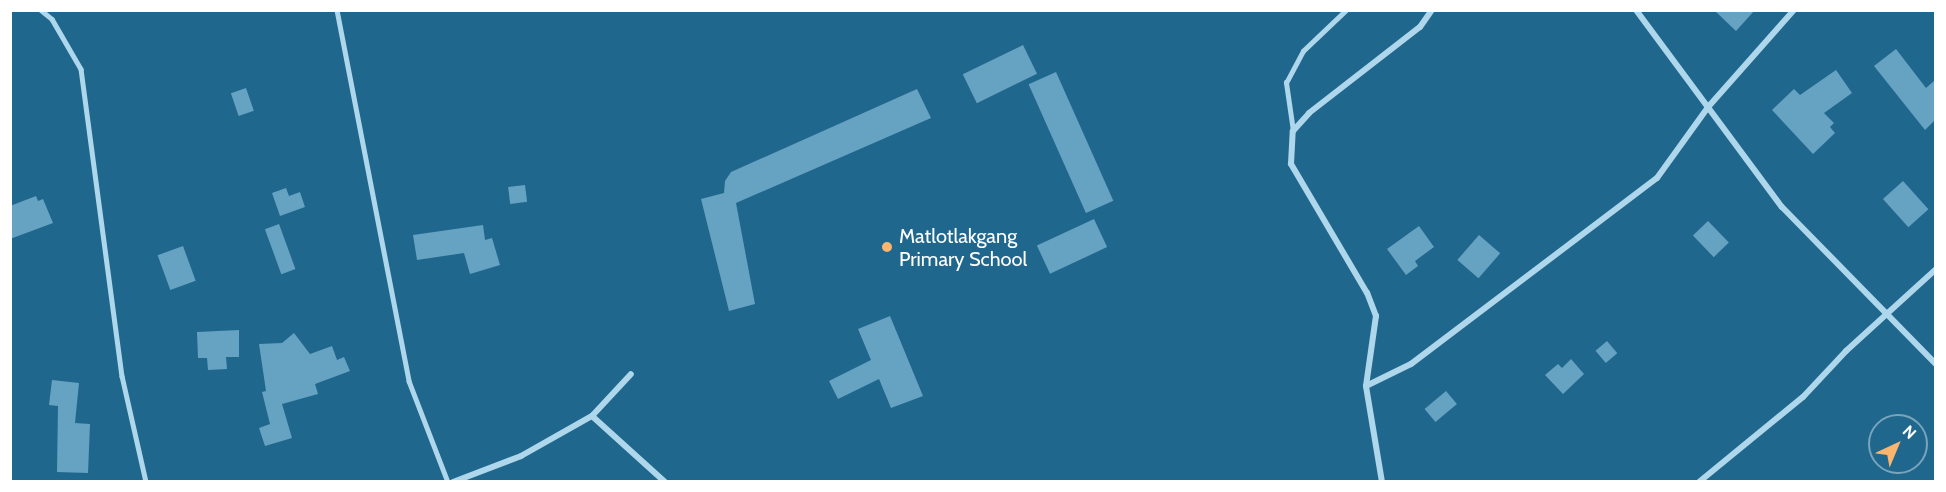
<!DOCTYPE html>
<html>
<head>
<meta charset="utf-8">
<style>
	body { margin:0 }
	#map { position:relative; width:1946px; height:492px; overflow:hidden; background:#20678e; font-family:Cabin,sans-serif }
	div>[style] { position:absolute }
	.building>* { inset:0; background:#66a2c1; transform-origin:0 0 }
	.service>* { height:4.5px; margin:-2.25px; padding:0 2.25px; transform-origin:2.25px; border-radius:2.25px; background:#afd7ec }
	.minor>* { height:6px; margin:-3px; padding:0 3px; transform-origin:3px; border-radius:3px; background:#afd7ec }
	.dots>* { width:16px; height:16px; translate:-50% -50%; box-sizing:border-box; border:3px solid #20678e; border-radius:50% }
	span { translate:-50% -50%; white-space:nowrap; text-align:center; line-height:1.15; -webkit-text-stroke:6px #20678e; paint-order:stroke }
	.poi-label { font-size:20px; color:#fff }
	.left { translate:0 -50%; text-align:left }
	.frame { position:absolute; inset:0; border:12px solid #fff; pointer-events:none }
	.north { position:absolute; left:1868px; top:414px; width:60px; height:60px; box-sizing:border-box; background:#20678e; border:2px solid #79a4bb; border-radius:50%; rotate:44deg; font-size:16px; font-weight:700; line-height:24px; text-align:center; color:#fff }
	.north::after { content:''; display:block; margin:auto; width:21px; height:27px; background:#fab56f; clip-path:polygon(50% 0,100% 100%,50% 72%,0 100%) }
</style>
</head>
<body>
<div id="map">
	<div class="building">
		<div style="clip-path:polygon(1714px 10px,1755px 10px,1736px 31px)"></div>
		<div style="left:1023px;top:45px;width:32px;height:67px;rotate:64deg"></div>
		<div style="clip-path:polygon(1896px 49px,1926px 88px,1935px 80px,1935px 120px,1925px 130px,1874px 66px)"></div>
		<div style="clip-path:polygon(1836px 70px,1852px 93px,1824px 113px,1834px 123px,1830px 127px,1835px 133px,1813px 154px,1772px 110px,1794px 89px,1800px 95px)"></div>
		<div style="left:1056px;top:72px;width:141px;height:30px;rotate:66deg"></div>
		<div style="left:246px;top:88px;width:24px;height:16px;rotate:71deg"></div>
		<div style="clip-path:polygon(917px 89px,931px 118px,736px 203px,755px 304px,729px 311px,701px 199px,724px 193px,725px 181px,731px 172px)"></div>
		<div style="left:1903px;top:181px;width:38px;height:27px;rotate:48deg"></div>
		<div style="left:525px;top:185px;width:17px;height:17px;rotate:83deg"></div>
		<div style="clip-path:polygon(286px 188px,289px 196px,300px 192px,305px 207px,280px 216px,272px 193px)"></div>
		<div style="clip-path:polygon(36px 196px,38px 201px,43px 199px,53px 223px,10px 239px,10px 206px)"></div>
		<div style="left:1094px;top:219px;width:31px;height:63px;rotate:65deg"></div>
		<div style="left:1708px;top:221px;width:30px;height:21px;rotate:46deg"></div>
		<div style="left:279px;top:224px;width:48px;height:15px;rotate:70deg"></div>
		<div style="clip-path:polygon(483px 225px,485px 240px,492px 238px,500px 265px,470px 274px,464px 253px,417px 260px,413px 235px)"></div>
		<div style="clip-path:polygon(1419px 226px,1434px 247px,1415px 261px,1418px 266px,1406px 275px,1387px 249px)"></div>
		<div style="left:1479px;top:235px;width:28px;height:33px;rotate:41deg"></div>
		<div style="left:183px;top:246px;width:37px;height:27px;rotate:70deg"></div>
		<div style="clip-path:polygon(890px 316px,923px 396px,891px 408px,879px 379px,838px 399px,829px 381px,871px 360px,858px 329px)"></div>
		<div style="clip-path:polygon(239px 330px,239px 357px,226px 357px,227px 369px,208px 370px,207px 358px,198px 358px,197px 332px)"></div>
		<div style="clip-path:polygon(294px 333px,310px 354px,332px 346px,337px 360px,344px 357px,350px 371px,315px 384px,318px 394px,282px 404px,292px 438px,265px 446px,259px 428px,270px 424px,262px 392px,266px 391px,259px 344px,282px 343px)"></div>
		<div style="left:1607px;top:341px;width:16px;height:15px;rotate:50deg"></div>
		<div style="clip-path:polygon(1571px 359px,1584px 374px,1563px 394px,1545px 375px,1558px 364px,1562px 368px)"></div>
		<div style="clip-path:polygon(52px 380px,79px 383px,75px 423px,90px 424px,88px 473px,57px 472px,58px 406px,49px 405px)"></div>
		<div style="left:1446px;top:391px;width:17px;height:28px;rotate:50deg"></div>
	</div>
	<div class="service">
		<div style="left:41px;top:10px;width:14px;rotate:39deg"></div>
		<div style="left:52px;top:19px;width:58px;rotate:59.9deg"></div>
		<div style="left:81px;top:69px;width:310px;rotate:82.4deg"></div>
		<div style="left:122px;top:376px;width:109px;rotate:77.2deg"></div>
		<div style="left:337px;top:10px;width:378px;rotate:79deg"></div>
		<div style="left:409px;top:381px;width:108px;rotate:68.9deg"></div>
		<div style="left:1293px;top:131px;width:49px;rotate:-98.3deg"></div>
		<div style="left:1286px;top:83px;width:36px;rotate:-62deg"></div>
		<div style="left:1303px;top:51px;width:59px;rotate:-43.6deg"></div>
	</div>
	<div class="minor">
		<div style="left:1636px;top:10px;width:245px;rotate:53.5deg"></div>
		<div style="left:1782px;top:207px;width:220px;rotate:45.6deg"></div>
		<div style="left:1366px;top:386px;width:50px;rotate:-26.1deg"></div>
		<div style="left:1411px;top:364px;width:308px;rotate:-37.1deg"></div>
		<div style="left:1657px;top:178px;width:89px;rotate:-54.2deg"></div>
		<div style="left:1709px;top:106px;width:128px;rotate:-48.5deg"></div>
		<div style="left:592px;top:416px;width:98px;rotate:42.1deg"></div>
		<div style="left:453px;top:482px;width:73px;rotate:-20.9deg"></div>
		<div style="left:521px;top:456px;width:81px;rotate:-29.4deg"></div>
		<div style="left:592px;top:416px;width:57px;rotate:-47.1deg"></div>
		<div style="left:1382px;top:482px;width:97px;rotate:-99.5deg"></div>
		<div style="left:1366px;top:386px;width:71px;rotate:-81.9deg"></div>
		<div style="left:1376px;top:316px;width:25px;rotate:-111deg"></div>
		<div style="left:1367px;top:293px;width:150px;rotate:-120.5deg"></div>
		<div style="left:1291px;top:164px;width:33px;rotate:-87deg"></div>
		<div style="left:1293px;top:131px;width:24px;rotate:-48deg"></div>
		<div style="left:1309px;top:113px;width:140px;rotate:-37.8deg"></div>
		<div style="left:1420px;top:27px;width:21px;rotate:-55deg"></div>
		<div style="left:1699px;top:482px;width:134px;rotate:-39.3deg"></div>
		<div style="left:1803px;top:397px;width:63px;rotate:-46.9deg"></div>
		<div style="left:1846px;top:351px;width:122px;rotate:-42.3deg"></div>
	</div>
	<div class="dots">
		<div style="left:887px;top:247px;background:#fab56f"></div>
	</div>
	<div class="poi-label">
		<span class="left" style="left:899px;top:248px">Matlotlakgang<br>Primary School</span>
	</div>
	<div class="frame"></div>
	<div class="north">N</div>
</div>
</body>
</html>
